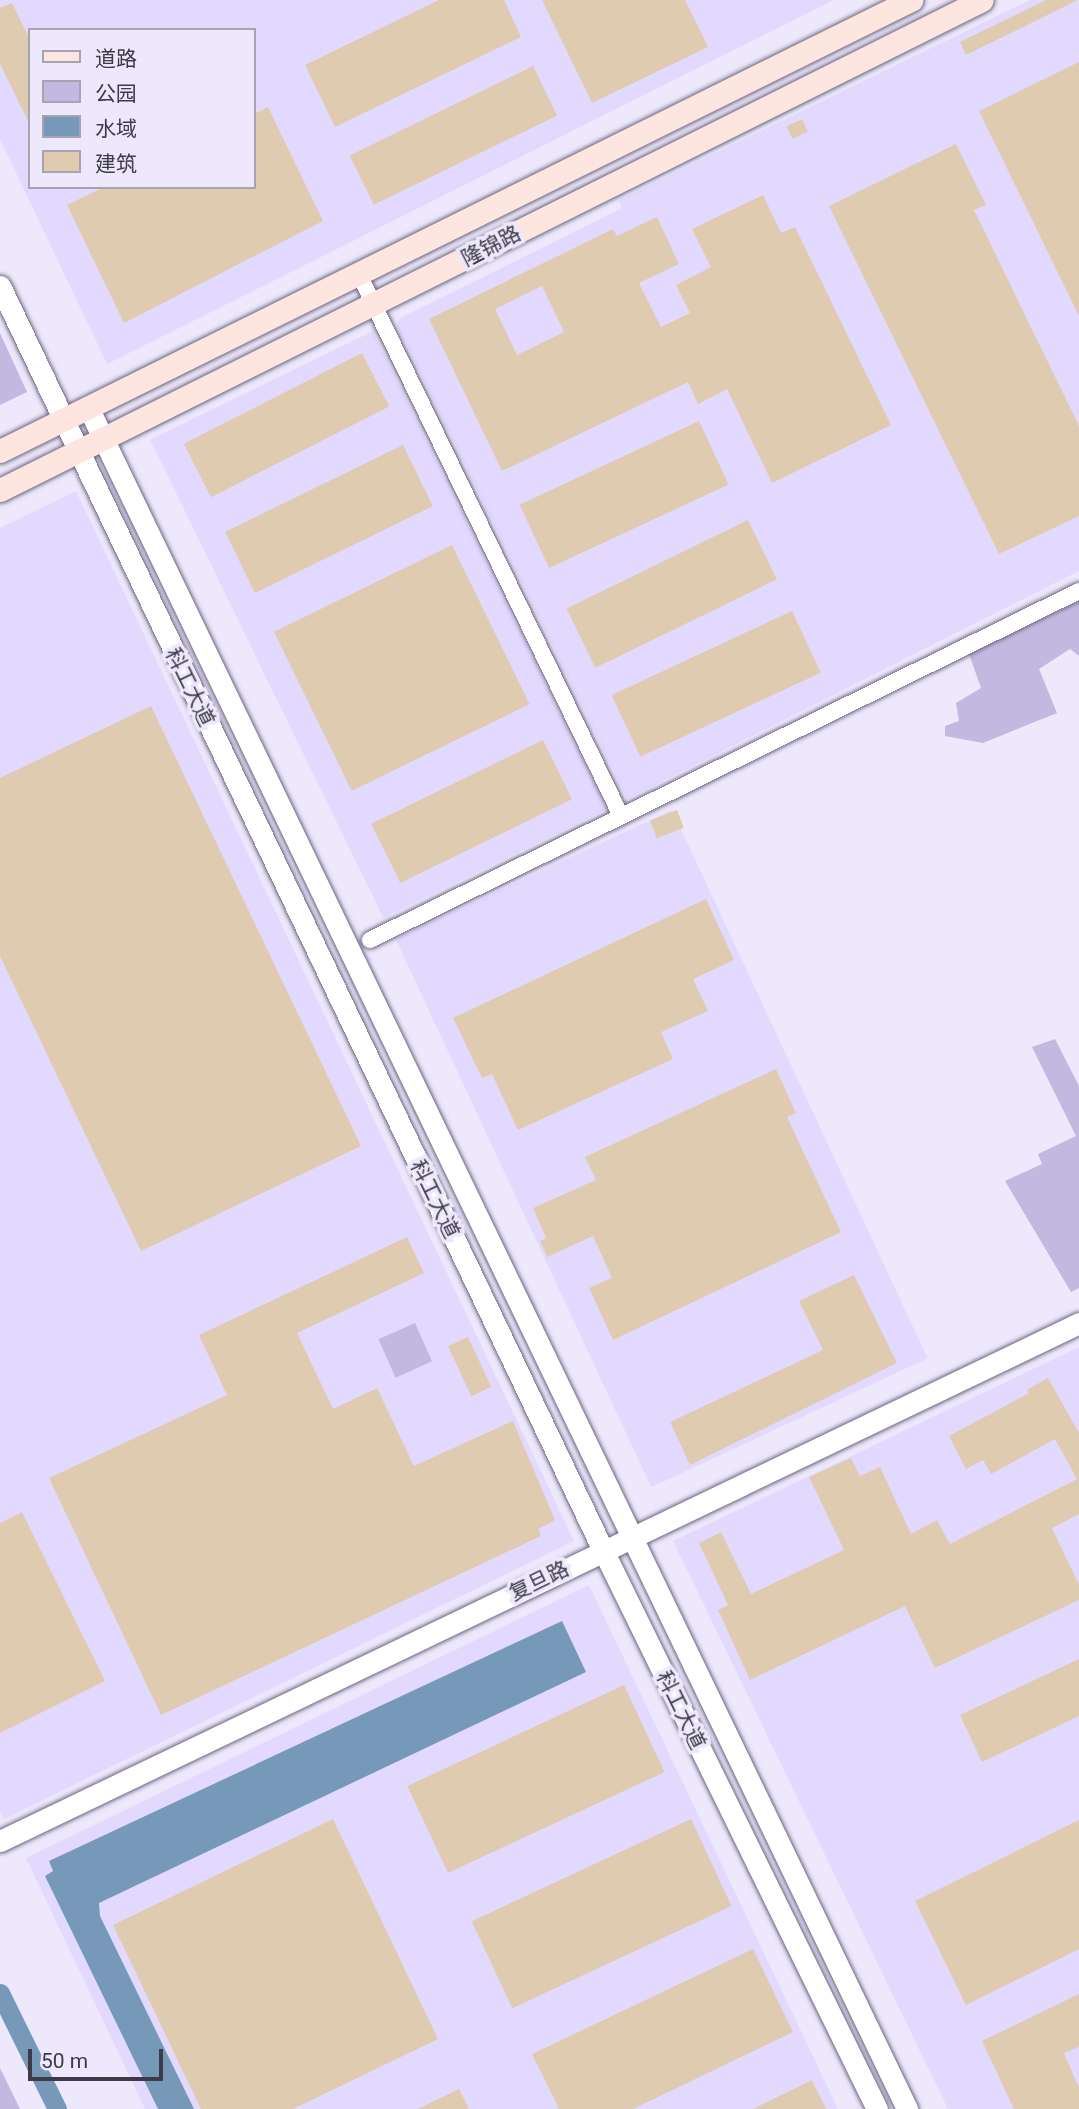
<!DOCTYPE html>
<html>
<head>
<meta charset="utf-8">
<style>
	body { margin:0 }
	#map { position:relative; width:1079px; height:2109px; overflow:hidden; background:#ede8fb; font-family:Roboto,"Noto Sans SC",sans-serif }
	div>[style] { position:absolute }
	.built>* { inset:0; background:#e3d9ff; transform-origin:0 0 }
	.green>* { inset:0; background:#c3b9e0; transform-origin:0 0 }
	.water>* { inset:0; background:#7699ba }
	.canal>* { height:19px; margin:-9.5px; padding:0 9.5px; transform-origin:9.5px; border-radius:9.5px; background:#7699ba }
	.building>* { inset:0; background:#dfcbb0; transform-origin:0 0 }
	.roads { filter:drop-shadow(0 0 2px #6c6580) drop-shadow(0 0 2px #6c6580) }
	.minor>* { height:16px; margin:-8px; padding:0 8px; transform-origin:8px; border-radius:8px; background:#fff }
	.tertiary>* { height:21px; margin:-10.5px; padding:0 10.5px; transform-origin:10.5px; border-radius:10.5px; background:#fff }
	.secondary>* { height:23px; margin:-11.5px; padding:0 11.5px; transform-origin:11.5px; border-radius:11.5px; background:#fde6e0 }
	span { translate:-50% -50%; white-space:nowrap; text-align:center; line-height:1.15; -webkit-text-stroke:7px #ede8fb; paint-order:stroke }
	.street-label { font-size:21px; color:#3e3b47 }
	.legend { position:absolute; left:28px; top:28px; width:228px; height:161px; box-sizing:border-box; background:#ede8fb; border:2px solid #a7a3b3; margin:0; padding:9px 12px; list-style:none; font-size:21px; color:#3e3b47 }
	.legend li { display:flex; align-items:center; gap:14px; height:35px }
	.legend b { width:35px; border:2px solid #a7a3b3 }
	.scale { position:absolute; left:28px; top:2049px; width:135px; height:32px; box-sizing:border-box; border:4px solid #3e3b47; border-top:0; padding-left:9px; font-size:21px; line-height:24px; white-space:nowrap; color:#3e3b47; -webkit-text-stroke:5px #ede8fb; paint-order:stroke }
</style>
</head>
<body>
<div id="map">
	<div class="built">
		<div style="clip-path:polygon(evenodd,0 0,834px 0,107px 364px,0 139px,0 0,30px 30px,254px 30px,254px 187px,30px 187px,30px 30px)"></div>
		<div style="clip-path:polygon(1030px 0,1079px 0,1079px 571px,627px 799px,397px 325px,399px 319px,622px 208px,619px 200px)"></div>
		<div style="left:373px;top:331px;width:532px;height:248px;rotate:64deg"></div>
		<div style="clip-path:polygon(76px 491px,574px 1541px,4px 1819px,0 1811px,0 528px)"></div>
		<div style="left:672px;top:810px;width:605px;height:305px;rotate:65deg"></div>
		<div style="clip-path:polygon(1079px 1347px,1079px 2109px,948px 2109px,673px 1541px)"></div>
		<div style="clip-path:polygon(589px 1585px,838px 2109px,145px 2109px,26px 1858px)"></div>
	</div>
	<div class="green">
		<div style="clip-path:polygon(0 333px,27px 392px,0 405px)"></div>
		<div style="clip-path:polygon(1079px 601px,1079px 656px,1070px 649px,1039px 669px,1057px 713px,983px 743px,945px 736px,945px 726px,959px 721px,956px 703px,981px 688px,969px 654px)"></div>
		<div style="clip-path:polygon(1055px 1039px,1079px 1086px,1079px 1288px,1071px 1292px,1005px 1181px,1042px 1164px,1038px 1154px,1076px 1136px,1032px 1047px)"></div>
		<div style="left:415px;top:1323px;width:42px;height:40px;rotate:66deg"></div>
		<div style="clip-path:polygon(0 2068px,20px 2109px,0 2109px)"></div>
	</div>
	<div class="water">
		<div style="clip-path:polygon(562px 1621px,586px 1672px,99px 1903px,100px 1916px,194px 2109px,158px 2109px,45px 1876px,53px 1871px,49px 1861px)"></div>
	</div>
	<div class="canal">
		<div style="left:0;top:1993px;width:129px;rotate:63.8deg"></div>
	</div>
	<div class="building">
		<div style="clip-path:polygon(439px 0,504px 0,521px 37px,335px 127px,305px 65px)"></div>
		<div style="clip-path:polygon(542px 0,685px 0,708px 47px,592px 103px)"></div>
		<div style="clip-path:polygon(1046px 0,1078px 0,966px 55px,960px 42px)"></div>
		<div style="clip-path:polygon(12px 3px,30px 40px,30px 125px,0 64px,0 8px)"></div>
		<div style="clip-path:polygon(1079px 62px,1079px 316px,979px 111px)"></div>
		<div style="left:533px;top:66px;width:55px;height:204px;rotate:64deg"></div>
		<div style="clip-path:polygon(268px 107px,323px 221px,124px 323px,67px 205px,104px 187px,254px 187px,254px 114px)"></div>
		<div style="left:802px;top:119px;width:14px;height:17px;rotate:65deg"></div>
		<div style="clip-path:polygon(956px 144px,986px 205px,974px 210px,1079px 426px,1079px 516px,999px 554px,829px 206px)"></div>
		<div style="clip-path:polygon(evenodd,763px 195px,781px 233px,795px 227px,891px 425px,772px 483px,727px 389px,698px 404px,688px 382px,502px 471px,429px 319px,613px 229px,617px 236px,657px 217px,679px 264px,639px 283px,661px 327px,690px 313px,676px 285px,711px 267px,692px 229px,763px 195px,542px 286px,564px 332px,517px 355px,495px 309px,542px 286px)"></div>
		<div style="left:362px;top:353px;width:60px;height:200px;rotate:63deg"></div>
		<div style="left:699px;top:421px;width:70px;height:198px;rotate:65deg"></div>
		<div style="left:403px;top:445px;width:68px;height:198px;rotate:64deg"></div>
		<div style="left:748px;top:520px;width:66px;height:202px;rotate:64deg"></div>
		<div style="left:452px;top:545px;width:177px;height:198px;rotate:64deg"></div>
		<div style="left:792px;top:611px;width:68px;height:199px;rotate:65deg"></div>
		<div style="clip-path:polygon(151px 706px,361px 1146px,141px 1251px,0 956px,0 778px)"></div>
		<div style="left:543px;top:740px;width:66px;height:191px;rotate:64deg"></div>
		<div style="left:677px;top:810px;width:19px;height:29px;rotate:69deg"></div>
		<div style="clip-path:polygon(706px 899px,734px 960px,693px 979px,708px 1011px,661px 1032px,673px 1059px,518px 1130px,492px 1074px,482px 1078px,453px 1018px)"></div>
		<div style="clip-path:polygon(776px 1069px,796px 1113px,787px 1117px,841px 1232px,613px 1340px,589px 1288px,612px 1278px,593px 1236px,547px 1257px,540px 1241px,546px 1238px,533px 1208px,596px 1180px,585px 1157px)"></div>
		<div style="clip-path:polygon(407px 1237px,424px 1273px,297px 1333px,333px 1409px,377px 1388px,414px 1466px,513px 1421px,555px 1520px,538px 1529px,541px 1536px,161px 1715px,49px 1478px,227px 1395px,199px 1335px)"></div>
		<div style="clip-path:polygon(854px 1275px,897px 1363px,690px 1465px,670px 1422px,823px 1350px,799px 1301px)"></div>
		<div style="left:468px;top:1337px;width:55px;height:22px;rotate:65deg"></div>
		<div style="clip-path:polygon(1048px 1378px,1079px 1433px,1079px 1514px,1052px 1528px,1079px 1585px,1079px 1600px,935px 1668px,905px 1606px,750px 1680px,718px 1610px,728px 1605px,699px 1543px,721px 1532px,751px 1594px,844px 1550px,809px 1477px,851px 1458px,860px 1476px,880px 1467px,911px 1534px,937px 1520px,950px 1544px,1077px 1479px,1055px 1439px,991px 1474px,983px 1460px,966px 1469px,949px 1436px,1029px 1393px,1027px 1390px)"></div>
		<div style="clip-path:polygon(22px 1512px,105px 1681px,0 1733px,0 1523px)"></div>
		<div style="clip-path:polygon(1079px 1659px,1079px 1716px,982px 1762px,960px 1715px)"></div>
		<div style="left:624px;top:1685px;width:96px;height:239px;rotate:65deg"></div>
		<div style="clip-path:polygon(333px 1819px,438px 2039px,293px 2109px,201px 2109px,113px 1925px)"></div>
		<div style="left:691px;top:1819px;width:96px;height:242px;rotate:65deg"></div>
		<div style="clip-path:polygon(1079px 1820px,1079px 1949px,966px 2005px,915px 1901px)"></div>
		<div style="clip-path:polygon(753px 1949px,793px 2032px,633px 2109px,559px 2109px,532px 2054px)"></div>
		<div style="clip-path:polygon(1079px 1994px,1079px 2047px,1064px 2053px,1079px 2088px,1079px 2109px,1014px 2109px,982px 2041px)"></div>
		<div style="clip-path:polygon(812px 2080px,826px 2109px,753px 2109px)"></div>
		<div style="clip-path:polygon(459px 2089px,469px 2109px,418px 2109px)"></div>
	</div>
	<div class="roads">
		<div class="minor">
			<div style="left:359px;top:274px;width:602px;rotate:64.2deg"></div>
			<div style="left:370px;top:940px;width:790px;rotate:-26.21deg"></div>
		</div>
		<div class="tertiary">
			<div style="left:0;top:286px;width:1392px;rotate:64.5deg"></div>
			<div style="left:599px;top:1542px;width:631px;rotate:63.88deg"></div>
			<div style="left:88px;top:407px;width:1889px;rotate:64.3deg"></div>
			<div style="left:0;top:1841px;width:1197px;rotate:-25.64deg"></div>
		</div>
		<div class="secondary">
			<div style="left:0;top:451px;width:1017px;rotate:-26.34deg"></div>
			<div style="left:0;top:490px;width:1097px;rotate:-26.52deg"></div>
		</div>
	</div>
	<div class="street-label">
		<span style="left:491px;top:246px;rotate:-27deg">隆锦路</span>
		<span style="left:190px;top:687px;rotate:64deg">科工大道</span>
		<span style="left:435px;top:1199px;rotate:64deg">科工大道</span>
		<span style="left:539px;top:1581px;rotate:-26deg">复旦路</span>
		<span style="left:681px;top:1710px;rotate:64deg">科工大道</span>
	</div>
	<ul class="legend">
	<li><b style="height:9px;background:#fde6e0"></b>道路</li>
	<li><b style="height:19px;background:#c3b9e0"></b>公园</li>
	<li><b style="height:19px;background:#7699ba"></b>水域</li>
	<li><b style="height:19px;background:#dfcbb0"></b>建筑</li>
	</ul>
	<div class="scale">50 m</div>
</div>
</body>
</html>
